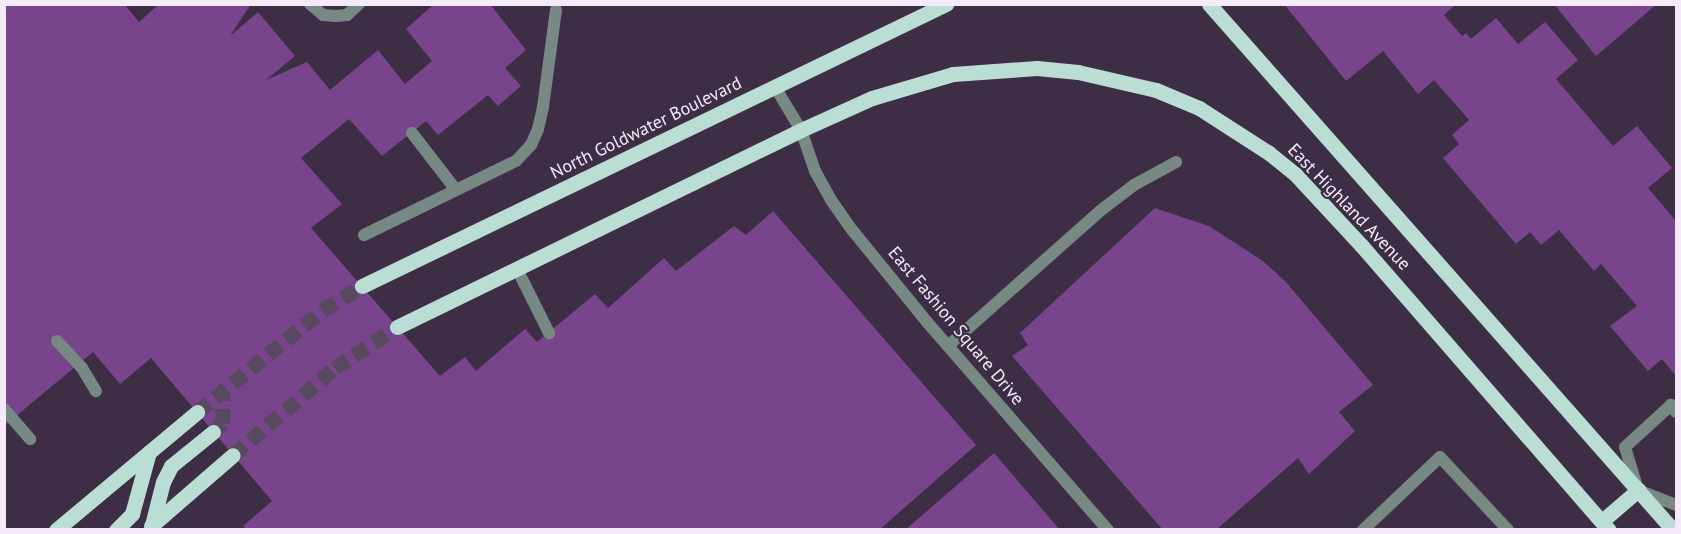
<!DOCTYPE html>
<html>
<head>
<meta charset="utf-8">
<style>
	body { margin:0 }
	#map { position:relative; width:1681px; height:534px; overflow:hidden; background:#3d2d45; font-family:"PT Sans",sans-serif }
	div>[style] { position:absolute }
	.building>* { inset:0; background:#78458d }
	.primary-tunnel>* { height:15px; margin-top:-7.5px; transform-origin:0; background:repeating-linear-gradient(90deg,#584960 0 15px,transparent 0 23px) }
	.lane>* { height:12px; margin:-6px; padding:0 6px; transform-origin:6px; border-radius:6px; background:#788984 }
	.primary>* { height:15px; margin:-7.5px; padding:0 7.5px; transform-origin:7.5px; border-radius:7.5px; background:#bbded4 }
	span { translate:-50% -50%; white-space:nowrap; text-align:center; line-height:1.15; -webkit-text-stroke:4.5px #3d2d45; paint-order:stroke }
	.street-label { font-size:18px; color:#f4eaf9 }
	.frame { position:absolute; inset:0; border:6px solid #f4eaf9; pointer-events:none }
</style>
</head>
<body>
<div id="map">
	<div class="building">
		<div style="clip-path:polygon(4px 4px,124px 4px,139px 22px,159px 4px,251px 4px,230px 36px,258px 12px,295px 56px,266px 80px,307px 62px,330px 90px,378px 50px,405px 84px,432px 61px,406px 29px,434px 4px,490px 4px,526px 50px,505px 68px,521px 86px,498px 106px,488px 95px,438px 135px,426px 121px,382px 156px,349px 119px,301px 158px,342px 204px,311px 228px,440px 376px,465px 357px,476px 371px,525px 329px,537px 342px,595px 294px,608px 308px,664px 258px,676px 271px,734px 226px,746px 235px,773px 211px,976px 445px,879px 530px,247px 530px,243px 526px,272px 501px,151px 358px,120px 384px,93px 352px,4px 426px)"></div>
		<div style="clip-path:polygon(1284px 4px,1456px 4px,1444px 15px,1462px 36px,1466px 33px,1471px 39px,1496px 18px,1518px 44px,1545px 22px,1578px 60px,1556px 79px,1613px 146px,1637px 126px,1672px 168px,1648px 188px,1676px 221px,1676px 376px,1662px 359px,1648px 371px,1610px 326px,1637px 306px,1601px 264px,1594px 271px,1559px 230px,1541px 245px,1530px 232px,1516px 244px,1443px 158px,1459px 144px,1452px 135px,1469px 120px,1434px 80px,1418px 94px,1383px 51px,1346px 81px)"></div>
		<div style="clip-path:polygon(1554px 4px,1657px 4px,1596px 56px)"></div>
		<div style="clip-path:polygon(1155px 208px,1209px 226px,1263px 261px,1285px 281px,1373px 385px,1339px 412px,1355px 431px,1309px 474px,1298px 458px,1216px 530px,1163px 530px,1012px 356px,1028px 345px,1020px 333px)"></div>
		<div style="clip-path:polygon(994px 453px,1060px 530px,905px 530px)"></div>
	</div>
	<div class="primary-tunnel">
		<div style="left:197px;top:412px;width:162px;rotate:-39deg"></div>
		<div style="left:323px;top:310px;width:46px;rotate:-31.6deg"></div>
		<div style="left:213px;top:432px;width:13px;rotate:-42deg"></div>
		<div style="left:223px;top:423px;width:31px;rotate:-90deg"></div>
		<div style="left:233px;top:455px;width:134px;rotate:-40.5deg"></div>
		<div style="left:335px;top:368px;width:74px;rotate:-33.5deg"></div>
	</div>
	<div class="lane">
		<div style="left:310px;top:4px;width:17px;rotate:40deg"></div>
		<div style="left:323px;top:15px;width:13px;rotate:4deg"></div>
		<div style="left:336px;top:16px;width:11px;rotate:-5deg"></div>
		<div style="left:347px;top:15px;width:16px;rotate:-43deg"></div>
		<div style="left:775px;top:87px;width:50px;rotate:58.8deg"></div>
		<div style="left:801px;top:130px;width:43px;rotate:71.1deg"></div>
		<div style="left:815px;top:171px;width:33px;rotate:61deg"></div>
		<div style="left:831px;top:200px;width:38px;rotate:55deg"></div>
		<div style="left:853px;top:231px;width:117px;rotate:50.9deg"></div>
		<div style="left:927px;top:322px;width:276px;rotate:49deg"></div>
		<div style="left:412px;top:133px;width:72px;rotate:52.3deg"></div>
		<div style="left:364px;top:235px;width:169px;rotate:-26deg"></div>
		<div style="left:516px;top:161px;width:22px;rotate:-47deg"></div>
		<div style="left:531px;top:145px;width:17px;rotate:-66deg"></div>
		<div style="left:538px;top:129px;width:23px;rotate:-77deg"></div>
		<div style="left:543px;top:107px;width:98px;rotate:-82.4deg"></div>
		<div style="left:517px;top:269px;width:72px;rotate:63.4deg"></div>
		<div style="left:57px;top:341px;width:37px;rotate:47deg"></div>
		<div style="left:82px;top:368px;width:27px;rotate:59deg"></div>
		<div style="left:948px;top:346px;width:203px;rotate:-41.6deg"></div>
		<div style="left:1100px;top:211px;width:43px;rotate:-37.4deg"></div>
		<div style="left:1134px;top:185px;width:48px;rotate:-28.7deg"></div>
		<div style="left:4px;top:409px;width:40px;rotate:49deg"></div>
		<div style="left:1676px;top:412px;width:9px;rotate:-126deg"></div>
		<div style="left:1671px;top:405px;width:62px;rotate:137.6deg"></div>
		<div style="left:1625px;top:447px;width:45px;rotate:73.2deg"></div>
		<div style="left:1638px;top:490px;width:41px;rotate:21.5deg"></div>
		<div style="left:1363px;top:530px;width:106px;rotate:-43.5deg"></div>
		<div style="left:1440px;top:457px;width:100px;rotate:47deg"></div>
	</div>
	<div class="primary">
		<div style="left:1209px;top:4px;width:701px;rotate:48.58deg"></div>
		<div style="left:362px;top:286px;width:649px;rotate:-25.77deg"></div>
		<div style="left:397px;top:327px;width:449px;rotate:-26deg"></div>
		<div style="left:801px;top:130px;width:78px;rotate:-24.3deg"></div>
		<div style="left:872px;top:98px;width:84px;rotate:-16.5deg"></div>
		<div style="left:953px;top:74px;width:84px;rotate:-4.1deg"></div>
		<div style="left:1037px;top:68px;width:41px;rotate:5.6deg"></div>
		<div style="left:1078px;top:72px;width:80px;rotate:13deg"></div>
		<div style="left:1156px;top:90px;width:47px;rotate:22.7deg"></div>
		<div style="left:1199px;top:108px;width:83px;rotate:32.7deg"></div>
		<div style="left:1269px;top:153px;width:33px;rotate:39deg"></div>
		<div style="left:1295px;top:174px;width:97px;rotate:47.1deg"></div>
		<div style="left:1361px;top:245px;width:378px;rotate:49deg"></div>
		<div style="left:1602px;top:521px;width:48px;rotate:-40.7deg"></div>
		<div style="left:152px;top:525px;width:44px;rotate:-75.7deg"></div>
		<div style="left:163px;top:482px;width:18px;rotate:-63deg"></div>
		<div style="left:171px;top:466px;width:54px;rotate:-39deg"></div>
		<div style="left:151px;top:526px;width:108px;rotate:-40.9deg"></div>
		<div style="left:56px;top:530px;width:184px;rotate:-39.9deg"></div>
		<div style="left:116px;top:530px;width:23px;rotate:-45deg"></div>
		<div style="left:132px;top:514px;width:64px;rotate:-74.7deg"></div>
	</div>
	<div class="street-label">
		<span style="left:646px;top:128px;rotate:-26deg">North Goldwater Boulevard</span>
		<span style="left:1349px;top:207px;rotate:46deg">East Highland Avenue</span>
		<span style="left:956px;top:326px;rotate:50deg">East Fashion Square Drive</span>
	</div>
	<div class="frame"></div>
</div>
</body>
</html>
